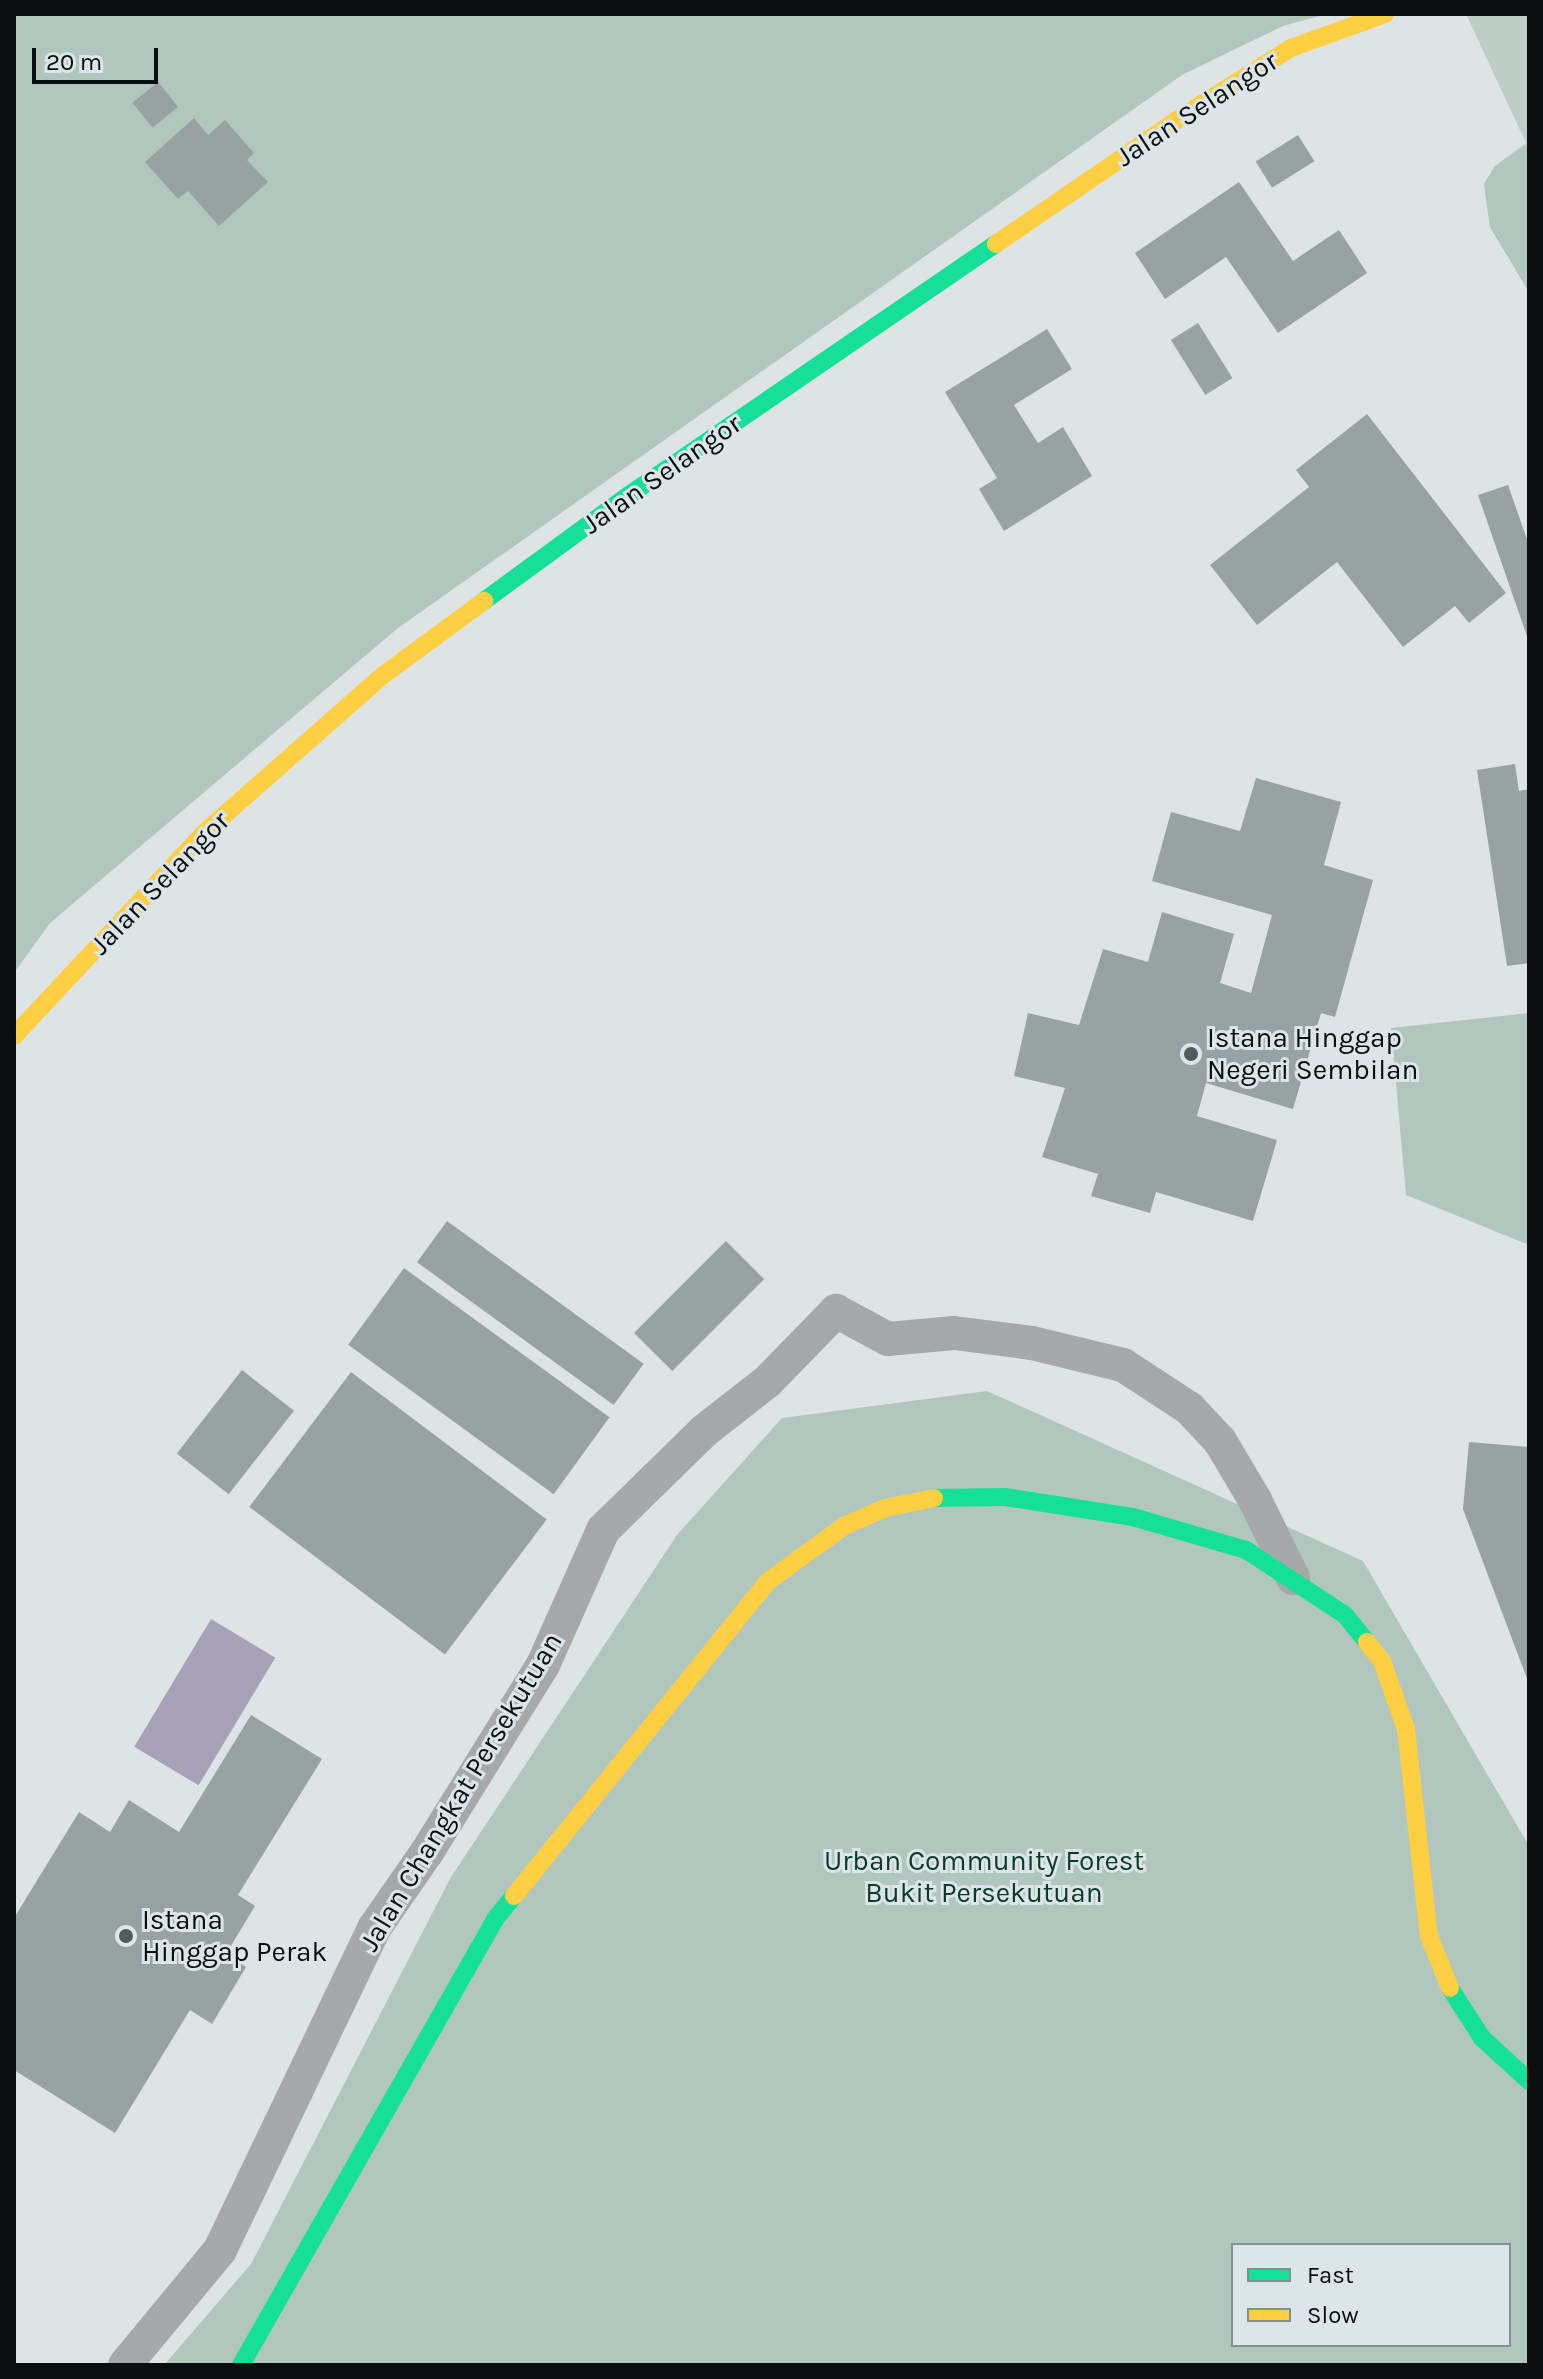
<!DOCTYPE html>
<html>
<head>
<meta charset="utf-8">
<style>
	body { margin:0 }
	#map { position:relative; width:1543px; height:2379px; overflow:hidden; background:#dee4e6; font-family:Karla,sans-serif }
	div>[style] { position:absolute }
	.green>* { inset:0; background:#becec7 }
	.forest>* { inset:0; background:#b1c7bd }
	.water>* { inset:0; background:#a7a2b8; transform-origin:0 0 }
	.building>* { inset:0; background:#97a3a3; transform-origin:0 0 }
	.street>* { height:34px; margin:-17px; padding:0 17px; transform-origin:17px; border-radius:17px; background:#a7a8aa }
	.fast>* { height:18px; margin:-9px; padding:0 9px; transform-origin:9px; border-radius:9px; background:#16e098 }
	.slow>* { height:18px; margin:-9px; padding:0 9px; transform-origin:9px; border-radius:9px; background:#ffcf43 }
	.dots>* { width:22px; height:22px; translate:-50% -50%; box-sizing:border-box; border:4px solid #dbe5ea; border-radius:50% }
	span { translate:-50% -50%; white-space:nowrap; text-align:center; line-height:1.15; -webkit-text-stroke:6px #dbe5ea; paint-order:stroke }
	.street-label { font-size:28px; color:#0a0e0f }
	.poi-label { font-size:28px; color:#0a0e0f }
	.left { translate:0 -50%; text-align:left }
	.park-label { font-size:28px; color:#0b3a25 }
	.frame { position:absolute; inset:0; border:16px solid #0a0e0f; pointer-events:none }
	.legend { position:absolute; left:1231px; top:2243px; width:280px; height:104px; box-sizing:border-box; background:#dbe5ea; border:2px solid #878f92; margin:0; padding:10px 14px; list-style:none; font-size:24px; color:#0a0e0f }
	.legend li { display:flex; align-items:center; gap:16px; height:40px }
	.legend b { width:40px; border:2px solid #878f92 }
	.scale { position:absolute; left:32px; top:48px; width:126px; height:36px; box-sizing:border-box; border:4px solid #0a0e0f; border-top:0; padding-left:10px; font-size:24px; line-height:28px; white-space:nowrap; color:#0a0e0f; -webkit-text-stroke:6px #dbe5ea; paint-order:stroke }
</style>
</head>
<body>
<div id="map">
	<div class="green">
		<div style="clip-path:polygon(1466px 14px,1529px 14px,1529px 292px,1490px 227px,1484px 184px,1495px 166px,1526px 143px)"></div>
	</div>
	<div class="forest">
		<div style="clip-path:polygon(14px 14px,1327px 14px,1283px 26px,1182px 75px,398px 628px,50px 923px,14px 973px)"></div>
		<div style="clip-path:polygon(1529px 143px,1529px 292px,1490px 227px,1484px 184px,1495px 166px)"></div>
		<div style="clip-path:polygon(1529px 1013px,1529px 1245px,1406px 1195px,1391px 1028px)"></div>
		<div style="clip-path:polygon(evenodd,987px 1391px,1363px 1561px,1529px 1846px,1529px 2365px,164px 2365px,251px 2264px,451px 1877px,677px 1535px,782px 1418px,987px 1391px,1233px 2245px,1509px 2245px,1509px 2345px,1233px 2345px,1233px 2245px)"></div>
	</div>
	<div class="water">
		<div style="left:211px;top:1619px;width:75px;height:149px;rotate:31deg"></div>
	</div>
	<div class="building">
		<div style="left:158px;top:82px;width:32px;height:33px;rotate:51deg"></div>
		<div style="clip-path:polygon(194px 118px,208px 135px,225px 120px,254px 153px,247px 160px,268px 182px,219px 226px,188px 191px,178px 199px,145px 162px)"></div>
		<div style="left:1298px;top:135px;width:31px;height:50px;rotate:58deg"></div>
		<div style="clip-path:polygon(1239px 182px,1293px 261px,1339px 230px,1367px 273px,1278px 333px,1226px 257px,1165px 299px,1135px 253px)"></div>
		<div style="left:1198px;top:323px;width:65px;height:32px;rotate:58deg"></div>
		<div style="clip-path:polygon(1047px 329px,1072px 369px,1014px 405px,1038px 443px,1063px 427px,1092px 476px,1004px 531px,979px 489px,997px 478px,945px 392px)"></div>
		<div style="clip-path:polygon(1367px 414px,1506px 593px,1469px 623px,1455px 606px,1403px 647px,1337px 562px,1257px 625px,1210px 565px,1309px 487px,1296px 470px)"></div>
		<div style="clip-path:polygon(1508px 485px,1529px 545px,1529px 642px,1478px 495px)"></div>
		<div style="clip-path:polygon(1515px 764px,1519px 791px,1529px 789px,1529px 963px,1507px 966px,1477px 770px)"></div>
		<div style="clip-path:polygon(1256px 778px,1341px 802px,1324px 865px,1373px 880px,1335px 1017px,1321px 1013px,1293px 1109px,1206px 1083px,1197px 1116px,1277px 1140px,1253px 1221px,1156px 1192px,1150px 1213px,1091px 1196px,1098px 1174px,1042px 1157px,1065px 1088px,1014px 1076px,1028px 1013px,1079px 1025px,1103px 949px,1148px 962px,1162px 912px,1234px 934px,1220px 983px,1251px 993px,1272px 915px,1152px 881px,1171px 812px,1240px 831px)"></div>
		<div style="left:447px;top:1221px;width:243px;height:51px;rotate:36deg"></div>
		<div style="left:726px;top:1241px;width:54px;height:130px;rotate:45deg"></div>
		<div style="left:404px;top:1268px;width:254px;height:95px;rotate:36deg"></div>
		<div style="left:242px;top:1370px;width:66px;height:106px;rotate:38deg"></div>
		<div style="left:351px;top:1372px;width:245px;height:169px;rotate:37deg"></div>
		<div style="clip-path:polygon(1469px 1442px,1529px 1447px,1529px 1684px,1463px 1509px)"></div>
		<div style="clip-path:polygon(251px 1715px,322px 1759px,238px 1895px,255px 1906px,226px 1954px,246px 1967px,212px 2024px,190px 2010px,115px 2133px,14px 2070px,14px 1918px,79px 1812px,110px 1832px,129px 1800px,179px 1832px)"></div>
	</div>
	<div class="street">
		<div style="left:125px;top:2365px;width:149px;rotate:-50.4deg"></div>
		<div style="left:220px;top:2250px;width:358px;rotate:-64.4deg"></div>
		<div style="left:375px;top:1927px;width:91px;rotate:-55.3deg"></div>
		<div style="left:427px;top:1852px;width:220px;rotate:-58.2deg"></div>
		<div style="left:543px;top:1665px;width:148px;rotate:-66deg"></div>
		<div style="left:603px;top:1530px;width:141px;rotate:-44.4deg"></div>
		<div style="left:704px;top:1431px;width:81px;rotate:-38deg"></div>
		<div style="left:768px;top:1381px;width:98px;rotate:-45.8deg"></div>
		<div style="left:836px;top:1311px;width:59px;rotate:28.3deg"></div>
		<div style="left:888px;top:1339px;width:66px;rotate:-5.2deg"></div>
		<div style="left:954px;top:1333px;width:79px;rotate:7.3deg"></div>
		<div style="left:1032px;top:1343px;width:94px;rotate:13.6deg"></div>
		<div style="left:1123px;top:1365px;width:79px;rotate:33.1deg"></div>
		<div style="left:1189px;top:1408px;width:45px;rotate:46.8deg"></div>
		<div style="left:1220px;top:1441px;width:69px;rotate:59.3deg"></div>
		<div style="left:1255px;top:1500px;width:87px;rotate:64deg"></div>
	</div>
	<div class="fast">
		<div style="left:484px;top:601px;width:180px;rotate:-36.2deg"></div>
		<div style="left:629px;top:495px;width:445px;rotate:-34.4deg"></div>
		<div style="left:934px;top:1498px;width:71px;rotate:-0.8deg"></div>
		<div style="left:1005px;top:1497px;width:130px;rotate:8.9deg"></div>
		<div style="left:1133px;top:1517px;width:118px;rotate:16.3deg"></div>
		<div style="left:1246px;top:1550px;width:118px;rotate:33.3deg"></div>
		<div style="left:1345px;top:1615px;width:35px;rotate:51deg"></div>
		<div style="left:1450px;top:1988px;width:59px;rotate:57.4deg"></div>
		<div style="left:1482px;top:2038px;width:64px;rotate:42.5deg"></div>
		<div style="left:241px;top:2365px;width:515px;rotate:-60.3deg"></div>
		<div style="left:496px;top:1918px;width:28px;rotate:-51deg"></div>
	</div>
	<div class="slow">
		<div style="left:996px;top:244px;width:234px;rotate:-34.4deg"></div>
		<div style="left:1189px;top:112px;width:120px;rotate:-32.1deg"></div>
		<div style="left:1291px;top:48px;width:100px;rotate:-19.9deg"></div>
		<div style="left:14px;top:1036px;width:279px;rotate:-46.9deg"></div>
		<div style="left:205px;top:832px;width:236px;rotate:-41.4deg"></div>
		<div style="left:382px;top:676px;width:127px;rotate:-36.3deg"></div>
		<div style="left:1367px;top:1642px;width:24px;rotate:52deg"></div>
		<div style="left:1382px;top:1661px;width:72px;rotate:70.6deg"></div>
		<div style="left:1406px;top:1729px;width:208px;rotate:83.7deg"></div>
		<div style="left:1429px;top:1936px;width:56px;rotate:68deg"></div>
		<div style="left:514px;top:1896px;width:403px;rotate:-51.1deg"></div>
		<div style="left:767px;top:1582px;width:95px;rotate:-36deg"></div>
		<div style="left:844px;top:1526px;width:45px;rotate:-23.7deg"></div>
		<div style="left:885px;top:1508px;width:50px;rotate:-11.5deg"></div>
	</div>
	<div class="dots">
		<div style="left:1191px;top:1054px;background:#54595a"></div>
		<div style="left:126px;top:1936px;background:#54595a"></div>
	</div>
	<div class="street-label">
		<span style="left:1197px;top:109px;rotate:-33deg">Jalan Selangor</span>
		<span style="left:662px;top:474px;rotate:-35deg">Jalan Selangor</span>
		<span style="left:160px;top:883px;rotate:-46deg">Jalan Selangor</span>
		<span style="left:461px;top:1792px;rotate:-59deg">Jalan Changkat Persekutuan</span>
	</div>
	<div class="poi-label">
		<span class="left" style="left:1207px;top:1054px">Istana Hinggap<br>Negeri Sembilan</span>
		<span class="left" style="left:142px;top:1936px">Istana<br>Hinggap Perak</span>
	</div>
	<div class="park-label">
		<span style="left:984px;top:1877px">Urban Community Forest<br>Bukit Persekutuan</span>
	</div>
	<div class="frame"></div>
	<ul class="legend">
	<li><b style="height:10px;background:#16e098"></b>Fast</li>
	<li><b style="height:10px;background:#ffcf43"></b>Slow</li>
	</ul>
	<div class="scale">20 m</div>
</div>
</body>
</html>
